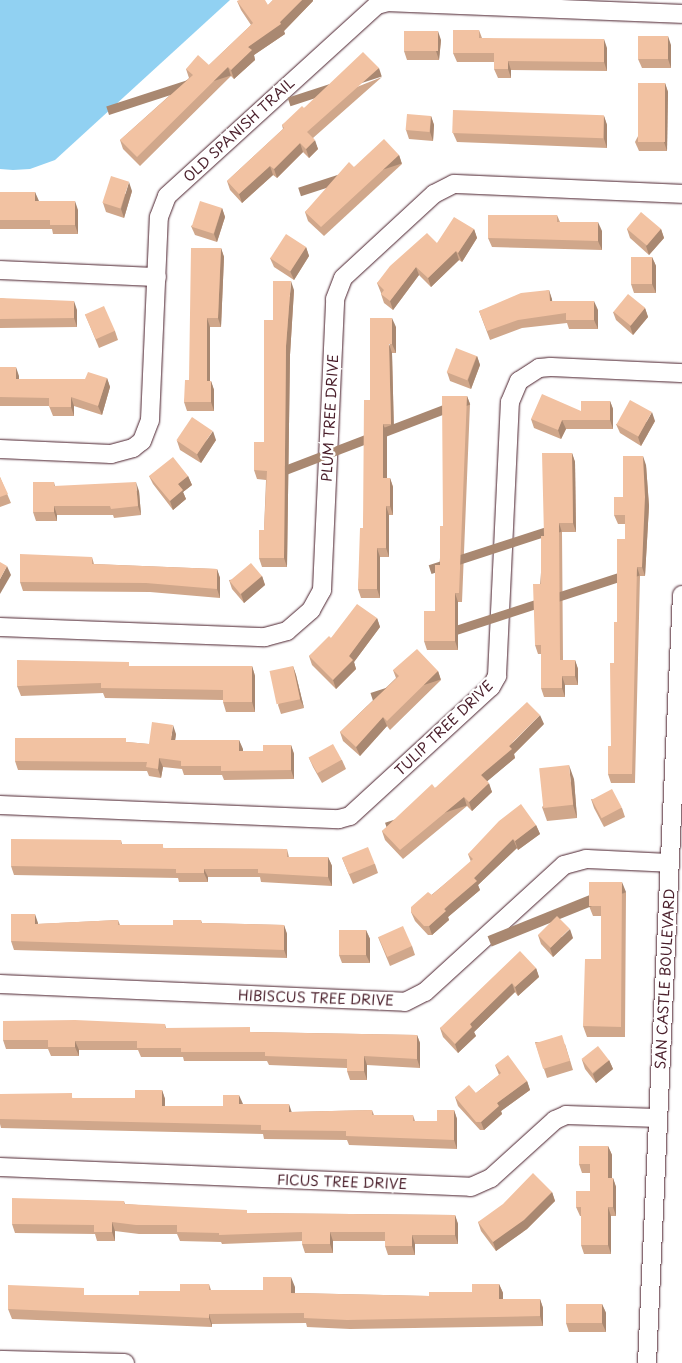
<!DOCTYPE html>
<html>
<head>
<meta charset="utf-8">
<style>
	body { margin:0 }
	#map { position:relative; width:682px; height:1363px; overflow:hidden; background:#fff; font-family:"Playpen Sans",sans-serif }
	div>[style] { position:absolute }
	.water>* { inset:0; background:#91d1f2 }
	.roads { filter:drop-shadow(0 0 1px #4a1f2b) drop-shadow(0 0 1px #4a1f2b) }
	.minor>* { height:18px; margin:-9px; padding:0 9px; transform-origin:9px; border-radius:9px; background:#fff }
	.wall>* { inset:0; background:#d0a78b }
	.shaded-wall>* { inset:0; background:#a98871; transform-origin:0 0 }
	.building>* { inset:0; background:#f2c2a2; transform-origin:0 0 }
	span { translate:-50% -50%; white-space:nowrap; text-align:center; line-height:1.15; -webkit-text-stroke:4.5px #fff; paint-order:stroke }
	.street-label { font-size:14px; color:#4a1f2b }
</style>
</head>
<body>
<div id="map">
	<div class="water">
		<div style="clip-path:polygon(0 0,230px 0,55px 160px,30px 169px,13px 170px,0 169px)"></div>
	</div>
	<div class="roads">
		<div class="minor">
			<div style="left:0;top:270px;width:157px;rotate:2.6deg"></div>
			<div style="left:0;top:449px;width:111px;rotate:2.6deg"></div>
			<div style="left:111px;top:454px;width:23px;rotate:-15deg"></div>
			<div style="left:133px;top:448px;width:11px;rotate:-38deg"></div>
			<div style="left:142px;top:441px;width:22px;rotate:-69deg"></div>
			<div style="left:150px;top:420px;width:203px;rotate:-87.5deg"></div>
			<div style="left:159px;top:217px;width:22px;rotate:-69deg"></div>
			<div style="left:167px;top:196px;width:284px;rotate:-42.3deg"></div>
			<div style="left:377px;top:5px;width:11px;rotate:-15deg"></div>
			<div style="left:388px;top:2px;width:294px;rotate:2.3deg"></div>
			<div style="left:0;top:627px;width:265px;rotate:2.2deg"></div>
			<div style="left:265px;top:637px;width:23px;rotate:-15deg"></div>
			<div style="left:287px;top:631px;width:32px;rotate:-41deg"></div>
			<div style="left:311px;top:610px;width:23px;rotate:-61deg"></div>
			<div style="left:322px;top:590px;width:291px;rotate:-87.4deg"></div>
			<div style="left:335px;top:299px;width:22px;rotate:-69deg"></div>
			<div style="left:343px;top:278px;width:124px;rotate:-42.7deg"></div>
			<div style="left:434px;top:194px;width:22px;rotate:-27deg"></div>
			<div style="left:454px;top:184px;width:228px;rotate:2.5deg"></div>
			<div style="left:0;top:805px;width:339px;rotate:2.4deg"></div>
			<div style="left:339px;top:819px;width:11px;rotate:-15deg"></div>
			<div style="left:350px;top:816px;width:191px;rotate:-42.5deg"></div>
			<div style="left:491px;top:687px;width:13px;rotate:-61deg"></div>
			<div style="left:497px;top:676px;width:274px;rotate:-87.3deg"></div>
			<div style="left:510px;top:402px;width:23px;rotate:-67deg"></div>
			<div style="left:519px;top:381px;width:24px;rotate:-33deg"></div>
			<div style="left:539px;top:368px;width:11px;rotate:-5deg"></div>
			<div style="left:550px;top:367px;width:132px;rotate:2.6deg"></div>
			<div style="left:0;top:984px;width:405px;rotate:2.5deg"></div>
			<div style="left:405px;top:1002px;width:22px;rotate:-27deg"></div>
			<div style="left:425px;top:992px;width:188px;rotate:-42.4deg"></div>
			<div style="left:564px;top:865px;width:23px;rotate:-15deg"></div>
			<div style="left:586px;top:859px;width:84px;rotate:2.7deg"></div>
			<div style="left:0;top:1167px;width:471px;rotate:2.4deg"></div>
			<div style="left:471px;top:1187px;width:22px;rotate:-24deg"></div>
			<div style="left:491px;top:1178px;width:86px;rotate:-42.2deg"></div>
			<div style="left:555px;top:1120px;width:12px;rotate:-24deg"></div>
			<div style="left:566px;top:1115px;width:92px;rotate:1.9deg"></div>
			<div style="left:0;top:1360px;width:125px;rotate:1.4deg"></div>
			<div style="left:647px;top:1363px;width:769px;rotate:-87.39deg"></div>
		</div>
	</div>
	<div class="wall">
		<div style="clip-path:polygon(273px 0,313px 0,313px 1px,284px 31px,285px 34px,254px 55px,255px 60px,234px 79px,231px 76px,140px 166px,123px 149px,120px 140px,189px 78px,186px 69px,209px 65px,251px 25px,241px 10px,237px 1px,268px 5px)"></div>
		<div style="clip-path:polygon(479px 30px,482px 38px,607px 48px,607px 71px,511px 70px,511px 78px,498px 78px,494px 69px,494px 62px,457px 62px,453px 53px)"></div>
		<div style="clip-path:polygon(441px 40px,439px 60px,407px 60px,404px 51px)"></div>
		<div style="clip-path:polygon(671px 45px,671px 68px,642px 68px,638px 59px)"></div>
		<div style="clip-path:polygon(382px 77px,313px 138px,318px 149px,309px 158px,303px 152px,277px 178px,273px 175px,242px 203px,230px 190px,227px 181px,283px 129px,282px 125px,304px 108px)"></div>
		<div style="clip-path:polygon(665px 83px,668px 92px,667px 151px,639px 151px,635px 142px)"></div>
		<div style="clip-path:polygon(431px 116px,434px 125px,433px 141px,409px 139px,406px 130px)"></div>
		<div style="clip-path:polygon(604px 116px,607px 125px,607px 148px,457px 142px,453px 133px)"></div>
		<div style="clip-path:polygon(399px 155px,402px 164px,324px 236px,308px 221px,305px 212px,354px 167px)"></div>
		<div style="clip-path:polygon(132px 191px,124px 218px,106px 212px,103px 203px)"></div>
		<div style="clip-path:polygon(0 192px,35px 192px,38px 201px,78px 210px,78px 234px,53px 234px,52px 229px,0 229px)"></div>
		<div style="clip-path:polygon(222px 208px,225px 217px,217px 242px,195px 235px,191px 226px)"></div>
		<div style="clip-path:polygon(557px 215px,560px 222px,602px 231px,602px 250px,492px 247px,488px 238px)"></div>
		<div style="clip-path:polygon(474px 229px,477px 238px,462px 262px,459px 260px,431px 287px,419px 275px,393px 310px,384px 303px,381px 294px,381px 293px,377px 283px,437px 243px)"></div>
		<div style="clip-path:polygon(627px 229px,661px 229px,664px 238px,649px 255px,630px 238px)"></div>
		<div style="clip-path:polygon(306px 247px,309px 256px,294px 280px,274px 267px,270px 258px)"></div>
		<div style="clip-path:polygon(221px 248px,224px 257px,221px 327px,210px 327px,210px 381px,211px 381px,214px 390px,214px 411px,187px 411px,184px 402px)"></div>
		<div style="clip-path:polygon(652px 257px,656px 266px,656px 293px,634px 293px,631px 284px)"></div>
		<div style="clip-path:polygon(294px 290px,290px 355px,287px 567px,262px 567px,259px 558px,264px 530px,266px 480px,257px 479px,254px 470px,264px 442px,273px 320px)"></div>
		<div style="clip-path:polygon(549px 290px,552px 301px,598px 310px,598px 329px,569px 329px,567px 323px,522px 328px,490px 340px,479px 311px)"></div>
		<div style="clip-path:polygon(0 298px,77px 310px,77px 327px,0 328px)"></div>
		<div style="clip-path:polygon(645px 308px,648px 317px,633px 335px,616px 320px,613px 312px)"></div>
		<div style="clip-path:polygon(85px 314px,115px 331px,118px 340px,99px 348px)"></div>
		<div style="clip-path:polygon(396px 327px,396px 353px,392px 353px,394px 433px,387px 433px,387px 478px,390px 478px,393px 487px,393px 515px,389px 515px,389px 557px,380px 557px,380px 598px,361px 598px,358px 589px,363px 528px,370px 400px)"></div>
		<div style="clip-path:polygon(477px 356px,480px 365px,471px 389px,450px 381px,447px 372px)"></div>
		<div style="clip-path:polygon(0 374px,19px 376px,19px 379px,85px 379px,107px 378px,110px 387px,102px 415px,74px 406px,74px 416px,53px 416px,49px 406px,0 406px)"></div>
		<div style="clip-path:polygon(467px 396px,470px 404px,462px 602px,458px 602px,458px 650px,427px 650px,424px 641px,435px 611px,443px 526px)"></div>
		<div style="clip-path:polygon(610px 401px,613px 409px,613px 429px,566px 429px,561px 439px,534px 428px,531px 419px,581px 411px)"></div>
		<div style="clip-path:polygon(655px 421px,641px 446px,620px 433px,616px 424px)"></div>
		<div style="clip-path:polygon(216px 440px,201px 463px,180px 450px,177px 441px)"></div>
		<div style="clip-path:polygon(572px 453px,575px 462px,576px 532px,562px 532px,563px 660px,575px 660px,578px 669px,578px 685px,565px 685px,565px 697px,544px 697px,541px 688px,541px 654px,538px 654px,535px 645px,544px 536px)"></div>
		<div style="clip-path:polygon(646px 465px,649px 506px,645px 576px,640px 576px,635px 783px,611px 783px,608px 774px,611px 746px,614px 663px,625px 539px,625px 524px,618px 524px,614px 515px,623px 497px)"></div>
		<div style="clip-path:polygon(149px 476px,188px 476px,192px 485px,183px 492px,186px 499px,173px 510px,153px 484px)"></div>
		<div style="clip-path:polygon(0 477px,11px 503px,0 507px)"></div>
		<div style="clip-path:polygon(54px 482px,55px 486px,139px 491px,141px 515px,114px 518px,113px 515px,57px 515px,57px 521px,36px 521px,33px 512px)"></div>
		<div style="clip-path:polygon(92px 557px,94px 564px,217px 569px,220px 578px,220px 598px,150px 592px,23px 591px,20px 582px)"></div>
		<div style="clip-path:polygon(262px 576px,265px 585px,244px 603px,232px 589px,229px 580px)"></div>
		<div style="clip-path:polygon(377px 618px,380px 627px,354px 662px,356px 669px,336px 689px,312px 665px,309px 656px,331px 638px)"></div>
		<div style="clip-path:polygon(131px 666px,252px 666px,255px 676px,255px 712px,226px 712px,223px 702px,223px 700px,105px 698px,103px 693px,21px 696px,17px 686px)"></div>
		<div style="clip-path:polygon(293px 666px,296px 675px,304px 708px,281px 714px,278px 705px)"></div>
		<div style="clip-path:polygon(393px 670px,438px 671px,441px 680px,390px 730px,387px 726px,360px 756px,343px 741px,340px 732px,396px 678px)"></div>
		<div style="clip-path:polygon(544px 724px,514px 754px,515px 758px,487px 781px,492px 792px,472px 811px,467px 806px,403px 859px,385px 840px,382px 831px,435px 788px)"></div>
		<div style="clip-path:polygon(176px 734px,175px 740px,239px 740px,243px 751px,263px 751px,291px 745px,294px 754px,294px 779px,224px 780px,222px 775px,184px 775px,182px 769px,163px 767px,161px 778px,149px 776px,147px 771px,18px 770px,15px 761px,127px 742px,149px 744px)"></div>
		<div style="clip-path:polygon(309px 758px,342px 760px,346px 769px,322px 783px,313px 767px)"></div>
		<div style="clip-path:polygon(574px 779px,577px 818px,547px 821px,542px 807px)"></div>
		<div style="clip-path:polygon(591px 799px,622px 808px,625px 817px,604px 827px,594px 808px)"></div>
		<div style="clip-path:polygon(536px 825px,540px 834px,518px 850px,517px 848px,478px 885px,480px 890px,448px 917px,449px 920px,432px 935px,428px 935px,415px 921px,411px 912px,471px 862px,468px 854px)"></div>
		<div style="clip-path:polygon(121px 840px,122px 844px,165px 848px,287px 849px,289px 857px,328px 857px,332px 866px,332px 886px,261px 882px,260px 877px,208px 877px,208px 882px,179px 882px,178px 878px,14px 875px,11px 866px)"></div>
		<div style="clip-path:polygon(342px 858px,375px 864px,378px 873px,353px 884px)"></div>
		<div style="clip-path:polygon(626px 892px,625px 1037px,587px 1037px,583px 1026px,601px 959px,601px 916px,593px 916px,589px 906px)"></div>
		<div style="clip-path:polygon(118px 920px,120px 925px,173px 925px,201px 920px,202px 923px,284px 925px,287px 934px,287px 958px,14px 950px,11px 941px,38px 924px)"></div>
		<div style="clip-path:polygon(366px 930px,370px 939px,370px 963px,342px 963px,339px 955px)"></div>
		<div style="clip-path:polygon(538px 935px,573px 938px,553px 957px,541px 944px)"></div>
		<div style="clip-path:polygon(378px 937px,412px 946px,415px 955px,390px 966px)"></div>
		<div style="clip-path:polygon(536px 968px,539px 977px,518px 996px,515px 992px,474px 1032px,476px 1036px,458px 1053px,443px 1037px,440px 1028px)"></div>
		<div style="clip-path:polygon(165px 1024px,166px 1028px,252px 1032px,417px 1035px,420px 1043px,420px 1068px,367px 1065px,367px 1080px,350px 1080px,347px 1071px,347px 1068px,269px 1065px,267px 1061px,184px 1061px,183px 1057px,141px 1057px,138px 1050px,79px 1050px,79px 1056px,51px 1056px,48px 1049px,6px 1049px,3px 1040px)"></div>
		<div style="clip-path:polygon(535px 1042px,565px 1044px,573px 1070px,547px 1078px)"></div>
		<div style="clip-path:polygon(582px 1060px,609px 1060px,613px 1069px,596px 1083px,585px 1069px)"></div>
		<div style="clip-path:polygon(495px 1065px,527px 1081px,530px 1090px,501px 1111px,502px 1114px,484px 1130px,480px 1130px,458px 1106px,455px 1097px,476px 1093px,499px 1075px)"></div>
		<div style="clip-path:polygon(162px 1090px,165px 1099px,165px 1106px,223px 1106px,243px 1104px,292px 1112px,372px 1110px,374px 1115px,413px 1115px,415px 1121px,437px 1121px,454px 1110px,457px 1119px,457px 1149px,349px 1145px,347px 1140px,264px 1139px,263px 1134px,1px 1128px,0 1124px,0 1094px,74px 1098px,135px 1098px)"></div>
		<div style="clip-path:polygon(608px 1146px,612px 1155px,612px 1178px,613px 1178px,616px 1187px,616px 1216px,611px 1216px,611px 1254px,584px 1254px,581px 1245px,581px 1216px,580px 1216px,576px 1207px,590px 1191px,590px 1173px,582px 1173px,579px 1164px)"></div>
		<div style="clip-path:polygon(552px 1192px,555px 1201px,527px 1229px,496px 1251px,481px 1231px,478px 1222px)"></div>
		<div style="clip-path:polygon(124px 1201px,125px 1204px,248px 1213px,455px 1215px,458px 1224px,458px 1244px,415px 1244px,415px 1255px,388px 1255px,385px 1246px,385px 1241px,333px 1241px,333px 1253px,305px 1253px,302px 1244px,302px 1241px,222px 1244px,221px 1242px,180px 1241px,177px 1234px,139px 1234px,115px 1231px,115px 1241px,97px 1241px,95px 1234px,15px 1233px,12px 1224px)"></div>
		<div style="clip-path:polygon(209px 1284px,211px 1290px,263px 1290px,295px 1287px,295px 1293px,429px 1296px,472px 1292px,499px 1284px,503px 1293px,503px 1299px,540px 1299px,543px 1308px,543px 1326px,350px 1329px,307px 1327px,306px 1323px,212px 1324px,212px 1327px,12px 1319px,8px 1309px,87px 1295px,139px 1295px,180px 1291px)"></div>
		<div style="clip-path:polygon(602px 1304px,606px 1313px,606px 1332px,569px 1332px,566px 1323px)"></div>
	</div>
	<div class="shaded-wall">
		<div style="clip-path:polygon(302px 0,313px 0,313px 1px,284px 31px,285px 34px,254px 55px,255px 60px,234px 79px,231px 70px,248px 47px,280px 22px)"></div>
		<div style="clip-path:polygon(438px 31px,441px 40px,439px 60px,436px 51px)"></div>
		<div style="clip-path:polygon(668px 36px,671px 45px,671px 68px,668px 59px)"></div>
		<div style="clip-path:polygon(604px 39px,607px 48px,607px 71px,604px 62px)"></div>
		<div style="clip-path:polygon(508px 61px,511px 70px,511px 78px,508px 69px)"></div>
		<div style="left:228px;top:67px;width:9px;height:128px;rotate:72deg"></div>
		<div style="left:379px;top:68px;width:9px;height:96px;rotate:72deg"></div>
		<div style="clip-path:polygon(665px 83px,668px 92px,667px 151px,664px 142px)"></div>
		<div style="clip-path:polygon(431px 116px,434px 125px,433px 141px,430px 132px)"></div>
		<div style="clip-path:polygon(604px 116px,607px 125px,607px 148px,604px 139px)"></div>
		<div style="clip-path:polygon(315px 140px,318px 149px,309px 158px,306px 149px)"></div>
		<div style="clip-path:polygon(300px 143px,303px 152px,277px 178px,274px 169px)"></div>
		<div style="left:399px;top:155px;width:9px;height:106px;rotate:72deg"></div>
		<div style="clip-path:polygon(270px 166px,273px 175px,242px 203px,239px 194px)"></div>
		<div style="clip-path:polygon(129px 182px,132px 191px,124px 218px,121px 209px)"></div>
		<div style="clip-path:polygon(35px 192px,39px 201px,35px 201px)"></div>
		<div style="clip-path:polygon(75px 201px,78px 210px,78px 234px,75px 225px)"></div>
		<div style="clip-path:polygon(222px 208px,225px 217px,217px 242px,214px 234px)"></div>
		<div style="clip-path:polygon(598px 222px,602px 231px,602px 250px,598px 241px)"></div>
		<div style="clip-path:polygon(474px 229px,477px 238px,462px 262px,458px 253px)"></div>
		<div style="clip-path:polygon(661px 229px,664px 238px,649px 255px,646px 246px)"></div>
		<div style="clip-path:polygon(306px 247px,309px 256px,294px 280px,290px 271px)"></div>
		<div style="clip-path:polygon(221px 248px,224px 257px,221px 327px,218px 318px)"></div>
		<div style="clip-path:polygon(456px 251px,459px 260px,431px 287px,428px 278px)"></div>
		<div style="clip-path:polygon(652px 257px,656px 266px,656px 293px,652px 284px)"></div>
		<div style="clip-path:polygon(416px 267px,419px 275px,393px 310px,390px 301px)"></div>
		<div style="clip-path:polygon(291px 281px,294px 290px,290px 355px,287px 567px,284px 558px,286px 346px)"></div>
		<div style="clip-path:polygon(549px 290px,552px 299px,553px 310px,550px 301px)"></div>
		<div style="clip-path:polygon(74px 301px,77px 310px,77px 327px,74px 318px)"></div>
		<div style="clip-path:polygon(594px 301px,598px 310px,598px 329px,594px 320px)"></div>
		<div style="clip-path:polygon(645px 308px,648px 317px,633px 335px,630px 326px)"></div>
		<div style="clip-path:polygon(207px 318px,210px 327px,210px 390px,207px 381px)"></div>
		<div style="clip-path:polygon(392px 318px,396px 327px,396px 353px,392px 344px)"></div>
		<div style="clip-path:polygon(389px 344px,392px 353px,394px 433px,391px 424px)"></div>
		<div style="clip-path:polygon(477px 356px,480px 365px,471px 389px,468px 380px)"></div>
		<div style="clip-path:polygon(16px 367px,19px 376px,19px 388px,16px 379px)"></div>
		<div style="clip-path:polygon(107px 378px,110px 387px,102px 415px,98px 406px)"></div>
		<div style="clip-path:polygon(211px 381px,214px 390px,214px 411px,211px 402px)"></div>
		<div style="left:467px;top:396px;width:9px;height:197px;rotate:69deg"></div>
		<div style="clip-path:polygon(71px 397px,74px 406px,74px 416px,71px 407px)"></div>
		<div style="clip-path:polygon(610px 401px,613px 409px,613px 429px,610px 420px)"></div>
		<div style="clip-path:polygon(652px 412px,655px 421px,641px 446px,638px 437px)"></div>
		<div style="clip-path:polygon(562px 420px,566px 429px,561px 439px,558px 430px)"></div>
		<div style="clip-path:polygon(383px 424px,387px 433px,387px 487px,383px 478px)"></div>
		<div style="clip-path:polygon(213px 431px,216px 440px,201px 463px,197px 454px)"></div>
		<div style="clip-path:polygon(572px 453px,575px 462px,576px 532px,573px 523px)"></div>
		<div style="clip-path:polygon(643px 456px,646px 465px,649px 506px,645px 576px,642px 567px)"></div>
		<div style="clip-path:polygon(188px 476px,192px 485px,183px 492px,186px 499px,173px 510px,170px 501px,178px 484px)"></div>
		<div style="clip-path:polygon(390px 478px,393px 487px,393px 515px,390px 506px)"></div>
		<div style="clip-path:polygon(136px 482px,139px 491px,141px 515px,138px 506px)"></div>
		<div style="clip-path:polygon(54px 506px,57px 515px,57px 521px,54px 512px)"></div>
		<div style="clip-path:polygon(386px 506px,389px 515px,389px 557px,386px 548px)"></div>
		<div style="left:559px;top:523px;width:9px;height:137px;rotate:72deg"></div>
		<div style="clip-path:polygon(377px 548px,380px 557px,380px 598px,377px 589px)"></div>
		<div style="clip-path:polygon(7px 566px,11px 575px,0 594px,0 579px)"></div>
		<div style="left:637px;top:567px;width:9px;height:207px;rotate:72deg"></div>
		<div style="clip-path:polygon(217px 569px,220px 578px,220px 598px,217px 589px)"></div>
		<div style="clip-path:polygon(262px 576px,265px 585px,244px 603px,241px 594px)"></div>
		<div style="clip-path:polygon(455px 593px,458px 602px,458px 650px,455px 641px)"></div>
		<div style="clip-path:polygon(377px 618px,380px 627px,354px 662px,356px 669px,336px 689px,333px 680px,349px 656px)"></div>
		<div style="clip-path:polygon(575px 660px,578px 669px,578px 685px,575px 676px)"></div>
		<div style="clip-path:polygon(252px 666px,255px 676px,255px 712px,252px 702px)"></div>
		<div style="clip-path:polygon(293px 666px,296px 675px,304px 708px,300px 699px)"></div>
		<div style="left:438px;top:671px;width:9px;height:71px;rotate:72deg"></div>
		<div style="clip-path:polygon(562px 676px,565px 685px,565px 697px,562px 688px)"></div>
		<div style="clip-path:polygon(540px 715px,544px 724px,514px 754px,515px 758px,484px 784px,481px 775px)"></div>
		<div style="clip-path:polygon(383px 717px,387px 726px,360px 756px,356px 747px)"></div>
		<div style="clip-path:polygon(173px 725px,176px 734px,174px 749px,171px 740px)"></div>
		<div style="clip-path:polygon(239px 740px,243px 749px,243px 760px,239px 751px)"></div>
		<div style="clip-path:polygon(291px 745px,294px 754px,294px 779px,291px 770px)"></div>
		<div style="clip-path:polygon(159px 758px,163px 767px,161px 778px,158px 769px)"></div>
		<div style="clip-path:polygon(569px 765px,574px 779px,577px 818px,573px 805px)"></div>
		<div style="clip-path:polygon(489px 783px,492px 792px,472px 811px,469px 802px)"></div>
		<div style="left:464px;top:797px;width:9px;height:83px;rotate:72deg"></div>
		<div style="clip-path:polygon(536px 825px,540px 834px,518px 850px,515px 841px)"></div>
		<div style="clip-path:polygon(513px 839px,517px 848px,478px 885px,480px 890px,448px 917px,449px 920px,432px 935px,429px 926px,474px 878px)"></div>
		<div style="clip-path:polygon(328px 857px,332px 866px,332px 886px,328px 877px)"></div>
		<div style="clip-path:polygon(204px 869px,208px 877px,208px 882px,204px 873px)"></div>
		<div style="left:622px;top:882px;width:11px;height:145px;rotate:68deg"></div>
		<div style="clip-path:polygon(35px 914px,38px 923px,38px 933px,35px 924px)"></div>
		<div style="clip-path:polygon(284px 925px,287px 934px,287px 958px,284px 950px)"></div>
		<div style="clip-path:polygon(570px 929px,573px 938px,553px 957px,550px 948px)"></div>
		<div style="clip-path:polygon(366px 930px,370px 939px,370px 963px,366px 955px)"></div>
		<div style="clip-path:polygon(536px 968px,539px 977px,518px 996px,515px 987px)"></div>
		<div style="clip-path:polygon(512px 983px,515px 992px,474px 1032px,476px 1036px,458px 1053px,455px 1044px,470px 1024px)"></div>
		<div style="clip-path:polygon(417px 1035px,420px 1043px,420px 1068px,417px 1059px)"></div>
		<div style="clip-path:polygon(75px 1041px,79px 1050px,79px 1056px,75px 1047px)"></div>
		<div style="clip-path:polygon(364px 1056px,367px 1065px,367px 1080px,364px 1071px)"></div>
		<div style="clip-path:polygon(609px 1060px,613px 1069px,596px 1083px,593px 1074px)"></div>
		<div style="clip-path:polygon(527px 1081px,530px 1090px,501px 1111px,502px 1114px,484px 1130px,481px 1122px,497px 1103px)"></div>
		<div style="clip-path:polygon(162px 1090px,165px 1099px,165px 1114px,162px 1106px)"></div>
		<div style="clip-path:polygon(239px 1095px,243px 1104px,239px 1104px)"></div>
		<div style="clip-path:polygon(289px 1104px,292px 1113px,289px 1112px)"></div>
		<div style="clip-path:polygon(454px 1110px,457px 1119px,457px 1149px,454px 1140px)"></div>
		<div style="clip-path:polygon(608px 1146px,612px 1155px,612px 1187px,608px 1178px)"></div>
		<div style="clip-path:polygon(613px 1178px,616px 1187px,616px 1216px,613px 1207px)"></div>
		<div style="clip-path:polygon(552px 1192px,555px 1201px,527px 1229px,496px 1251px,493px 1242px)"></div>
		<div style="clip-path:polygon(608px 1207px,611px 1216px,611px 1254px,608px 1245px)"></div>
		<div style="clip-path:polygon(455px 1215px,458px 1224px,458px 1244px,455px 1235px)"></div>
		<div style="clip-path:polygon(112px 1222px,115px 1231px,115px 1241px,112px 1232px)"></div>
		<div style="clip-path:polygon(330px 1232px,333px 1241px,333px 1253px,330px 1244px)"></div>
		<div style="clip-path:polygon(412px 1235px,415px 1244px,415px 1255px,412px 1246px)"></div>
		<div style="clip-path:polygon(291px 1277px,295px 1287px,295px 1302px,291px 1293px)"></div>
		<div style="clip-path:polygon(499px 1284px,503px 1293px,503px 1308px,499px 1299px)"></div>
		<div style="clip-path:polygon(540px 1299px,543px 1308px,543px 1326px,540px 1316px)"></div>
		<div style="clip-path:polygon(602px 1304px,606px 1313px,606px 1332px,602px 1323px)"></div>
		<div style="clip-path:polygon(209px 1314px,212px 1324px,212px 1327px,209px 1318px)"></div>
	</div>
	<div class="building">
		<div style="clip-path:polygon(239px 0,265px 0,268px 5px,273px 0,302px 0,280px 22px,281px 24px,248px 47px,252px 50px,231px 70px,228px 67px,137px 157px,120px 140px,193px 75px,186px 69px,198px 55px,209px 65px,253px 23px,237px 1px)"></div>
		<div style="clip-path:polygon(453px 30px,479px 30px,479px 38px,604px 39px,604px 62px,508px 61px,508px 69px,494px 69px,494px 53px,453px 53px)"></div>
		<div style="left:404px;top:31px;width:34px;height:20px"></div>
		<div style="left:638px;top:36px;width:30px;height:23px"></div>
		<div style="clip-path:polygon(363px 52px,379px 68px,307px 132px,315px 140px,306px 149px,300px 143px,274px 169px,270px 166px,239px 194px,227px 181px,284px 128px,282px 125px,302px 106px,304px 108px)"></div>
		<div style="left:638px;top:83px;width:27px;height:59px"></div>
		<div style="left:453px;top:110px;width:151px;height:23px;rotate:2deg"></div>
		<div style="left:407px;top:114px;width:24px;height:16px;rotate:5deg"></div>
		<div style="clip-path:polygon(384px 139px,399px 155px,321px 227px,305px 212px,349px 162px,354px 167px)"></div>
		<div style="left:111px;top:176px;width:19px;height:28px;rotate:18deg"></div>
		<div style="clip-path:polygon(0 192px,35px 192px,35px 201px,75px 201px,75px 225px,50px 225px,50px 220px,0 220px)"></div>
		<div style="left:200px;top:201px;width:23px;height:27px;rotate:18deg"></div>
		<div style="left:641px;top:212px;width:26px;height:22px;rotate:40deg"></div>
		<div style="clip-path:polygon(488px 215px,557px 215px,557px 222px,598px 222px,598px 241px,488px 238px)"></div>
		<div style="clip-path:polygon(454px 217px,474px 229px,458px 253px,456px 251px,428px 278px,416px 267px,390px 301px,381px 294px,384px 290px,377px 283px,390px 266px,427px 233px,437px 243px)"></div>
		<div style="left:286px;top:234px;width:24px;height:29px;rotate:33deg"></div>
		<div style="clip-path:polygon(191px 248px,221px 248px,218px 318px,207px 318px,207px 381px,211px 381px,211px 402px,184px 402px,185px 380px,189px 380px)"></div>
		<div style="left:631px;top:257px;width:21px;height:27px"></div>
		<div style="clip-path:polygon(273px 281px,291px 281px,286px 346px,284px 558px,259px 558px,259px 530px,264px 530px,267px 471px,254px 470px,254px 442px,264px 442px,264px 320px,273px 320px)"></div>
		<div style="clip-path:polygon(549px 290px,550px 301px,594px 301px,594px 320px,566px 320px,566px 313px,518px 320px,487px 331px,479px 311px,521px 293px)"></div>
		<div style="left:628px;top:294px;width:22px;height:23px;rotate:39deg"></div>
		<div style="clip-path:polygon(0 298px,74px 301px,74px 318px,0 319px)"></div>
		<div style="left:104px;top:306px;width:27px;height:21px;rotate:66deg"></div>
		<div style="clip-path:polygon(370px 318px,392px 318px,392px 344px,389px 344px,391px 424px,383px 424px,383px 478px,390px 478px,390px 506px,386px 506px,386px 548px,377px 548px,377px 589px,358px 589px,360px 528px,363px 528px,364px 400px,370px 400px)"></div>
		<div style="left:456px;top:348px;width:22px;height:26px;rotate:21deg"></div>
		<div style="clip-path:polygon(0 367px,16px 367px,16px 379px,85px 379px,88px 372px,107px 378px,98px 406px,71px 397px,71px 407px,49px 407px,49px 398px,0 397px)"></div>
		<div style="clip-path:polygon(542px 394px,581px 411px,581px 401px,610px 401px,610px 420px,562px 420px,558px 430px,531px 419px)"></div>
		<div style="clip-path:polygon(442px 396px,467px 396px,459px 593px,455px 593px,455px 641px,424px 641px,424px 611px,435px 611px,435px 565px,440px 565px,440px 526px,443px 526px)"></div>
		<div style="left:630px;top:400px;width:25px;height:28px;rotate:29deg"></div>
		<div style="left:192px;top:417px;width:25px;height:28px;rotate:34deg"></div>
		<div style="clip-path:polygon(542px 453px,572px 453px,573px 523px,559px 523px,560px 660px,575px 660px,575px 676px,562px 676px,562px 688px,541px 688px,541px 645px,535px 645px,533px 584px,541px 584px,541px 536px,544px 536px)"></div>
		<div style="clip-path:polygon(623px 456px,643px 456px,645px 497px,642px 567px,637px 567px,632px 774px,608px 774px,608px 746px,611px 746px,610px 663px,614px 663px,614px 622px,617px 622px,617px 539px,625px 539px,625px 515px,614px 515px,614px 497px,623px 497px)"></div>
		<div style="clip-path:polygon(173px 457px,188px 476px,178px 484px,183px 490px,170px 501px,149px 476px)"></div>
		<div style="clip-path:polygon(0 477px,8px 494px,0 497px)"></div>
		<div style="clip-path:polygon(33px 482px,54px 482px,54px 486px,136px 482px,138px 506px,111px 509px,110px 506px,54px 506px,54px 512px,33px 512px)"></div>
		<div style="clip-path:polygon(20px 554px,92px 557px,92px 564px,217px 569px,217px 589px,146px 583px,20px 582px)"></div>
		<div style="clip-path:polygon(0 562px,7px 566px,0 579px)"></div>
		<div style="left:251px;top:563px;width:17px;height:28px;rotate:50deg"></div>
		<div style="clip-path:polygon(357px 604px,377px 618px,349px 656px,353px 660px,333px 680px,309px 656px,329px 636px,331px 638px)"></div>
		<div style="clip-path:polygon(417px 649px,438px 671px,387px 721px,383px 717px,356px 747px,340px 732px,399px 676px,393px 670px)"></div>
		<div style="clip-path:polygon(17px 660px,129px 662px,129px 666px,252px 666px,252px 702px,223px 702px,223px 690px,101px 688px,101px 683px,17px 686px)"></div>
		<div style="left:293px;top:666px;width:34px;height:24px;rotate:78deg"></div>
		<div style="clip-path:polygon(527px 702px,540px 715px,509px 746px,512px 749px,481px 775px,489px 783px,469px 802px,464px 797px,400px 850px,382px 831px,432px 784px,435px 788px)"></div>
		<div style="clip-path:polygon(152px 722px,173px 725px,171px 740px,239px 740px,239px 751px,263px 751px,263px 745px,291px 745px,291px 770px,221px 771px,221px 766px,181px 766px,181px 761px,159px 758px,158px 769px,146px 767px,147px 762px,15px 761px,15px 738px,126px 738px,126px 742px,149px 744px)"></div>
		<div style="left:333px;top:744px;width:18px;height:28px;rotate:61deg"></div>
		<div style="left:569px;top:765px;width:40px;height:30px;rotate:84deg"></div>
		<div style="left:612px;top:789px;width:21px;height:23px;rotate:62deg"></div>
		<div style="clip-path:polygon(521px 804px,536px 825px,515px 841px,513px 839px,474px 878px,477px 881px,444px 909px,446px 911px,429px 926px,424px 926px,411px 912px,411px 907px,428px 892px,432px 895px,473px 859px,468px 854px,499px 821px)"></div>
		<div style="clip-path:polygon(11px 839px,121px 840px,121px 844px,163px 844px,163px 848px,287px 849px,287px 857px,328px 857px,328px 877px,258px 873px,258px 869px,204px 869px,204px 873px,176px 873px,176px 869px,11px 866px)"></div>
		<div style="left:368px;top:847px;width:18px;height:28px;rotate:68deg"></div>
		<div style="clip-path:polygon(589px 882px,622px 882px,621px 1027px,583px 1026px,585px 959px,601px 959px,601px 906px,589px 906px)"></div>
		<div style="clip-path:polygon(11px 914px,35px 914px,35px 924px,118px 920px,118px 925px,173px 925px,173px 920px,201px 920px,201px 923px,284px 925px,284px 950px,11px 941px)"></div>
		<div style="left:557px;top:916px;width:18px;height:27px;rotate:45deg"></div>
		<div style="left:403px;top:926px;width:22px;height:27px;rotate:66deg"></div>
		<div style="left:339px;top:930px;width:27px;height:25px"></div>
		<div style="clip-path:polygon(520px 951px,536px 968px,515px 987px,512px 983px,470px 1024px,472px 1027px,455px 1044px,440px 1028px)"></div>
		<div style="clip-path:polygon(75px 1020px,165px 1024px,165px 1028px,250px 1027px,250px 1032px,417px 1035px,417px 1059px,364px 1056px,364px 1071px,347px 1071px,347px 1059px,265px 1056px,265px 1052px,181px 1052px,181px 1048px,137px 1048px,137px 1041px,75px 1041px,75px 1047px,48px 1047px,48px 1040px,3px 1040px,3px 1021px)"></div>
		<div style="left:562px;top:1035px;width:27px;height:28px;rotate:73deg"></div>
		<div style="left:598px;top:1046px;width:18px;height:21px;rotate:52deg"></div>
		<div style="clip-path:polygon(508px 1055px,527px 1081px,497px 1103px,499px 1106px,481px 1122px,476px 1122px,455px 1097px,469px 1085px,476px 1093px,501px 1073px,495px 1065px)"></div>
		<div style="clip-path:polygon(135px 1090px,162px 1090px,162px 1106px,223px 1106px,223px 1095px,239px 1095px,239px 1104px,289px 1104px,289px 1112px,372px 1110px,372px 1115px,413px 1115px,413px 1121px,437px 1121px,437px 1110px,454px 1110px,454px 1140px,346px 1136px,346px 1131px,261px 1130px,261px 1125px,0 1119px,0 1094px,72px 1093px,72px 1098px,135px 1098px)"></div>
		<div style="clip-path:polygon(579px 1146px,608px 1146px,608px 1178px,613px 1178px,613px 1207px,608px 1207px,608px 1245px,581px 1245px,581px 1207px,576px 1207px,576px 1191px,590px 1191px,590px 1164px,579px 1164px)"></div>
		<div style="clip-path:polygon(533px 1173px,552px 1192px,524px 1220px,493px 1242px,478px 1222px,503px 1204px)"></div>
		<div style="clip-path:polygon(12px 1198px,124px 1201px,124px 1204px,247px 1210px,247px 1213px,455px 1215px,455px 1235px,412px 1235px,412px 1246px,385px 1246px,385px 1232px,330px 1232px,330px 1244px,302px 1244px,302px 1232px,219px 1235px,219px 1233px,177px 1232px,177px 1225px,136px 1225px,112px 1222px,112px 1232px,94px 1232px,94px 1225px,12px 1224px)"></div>
		<div style="clip-path:polygon(263px 1277px,291px 1277px,291px 1293px,429px 1296px,429px 1292px,472px 1292px,472px 1284px,499px 1284px,499px 1299px,540px 1299px,540px 1316px,347px 1320px,304px 1318px,304px 1313px,209px 1314px,209px 1318px,8px 1309px,8px 1285px,84px 1288px,84px 1295px,139px 1295px,139px 1291px,180px 1291px,180px 1284px,209px 1284px,209px 1290px,263px 1290px)"></div>
		<div style="left:566px;top:1304px;width:36px;height:19px"></div>
	</div>
	<div class="street-label">
		<span style="left:239px;top:130px;rotate:-43deg">OLD SPANISH TRAIL</span>
		<span style="left:330px;top:418px;rotate:-87deg">PLUM TREE DRIVE</span>
		<span style="left:444px;top:728px;rotate:-44deg">TULIP TREE DRIVE</span>
		<span style="left:665px;top:979px;rotate:-87deg">SAN CASTLE BOULEVARD</span>
		<span style="left:316px;top:998px;rotate:2deg">HIBISCUS TREE DRIVE</span>
		<span style="left:342px;top:1182px;rotate:2deg">FICUS TREE DRIVE</span>
	</div>
</div>
</body>
</html>
